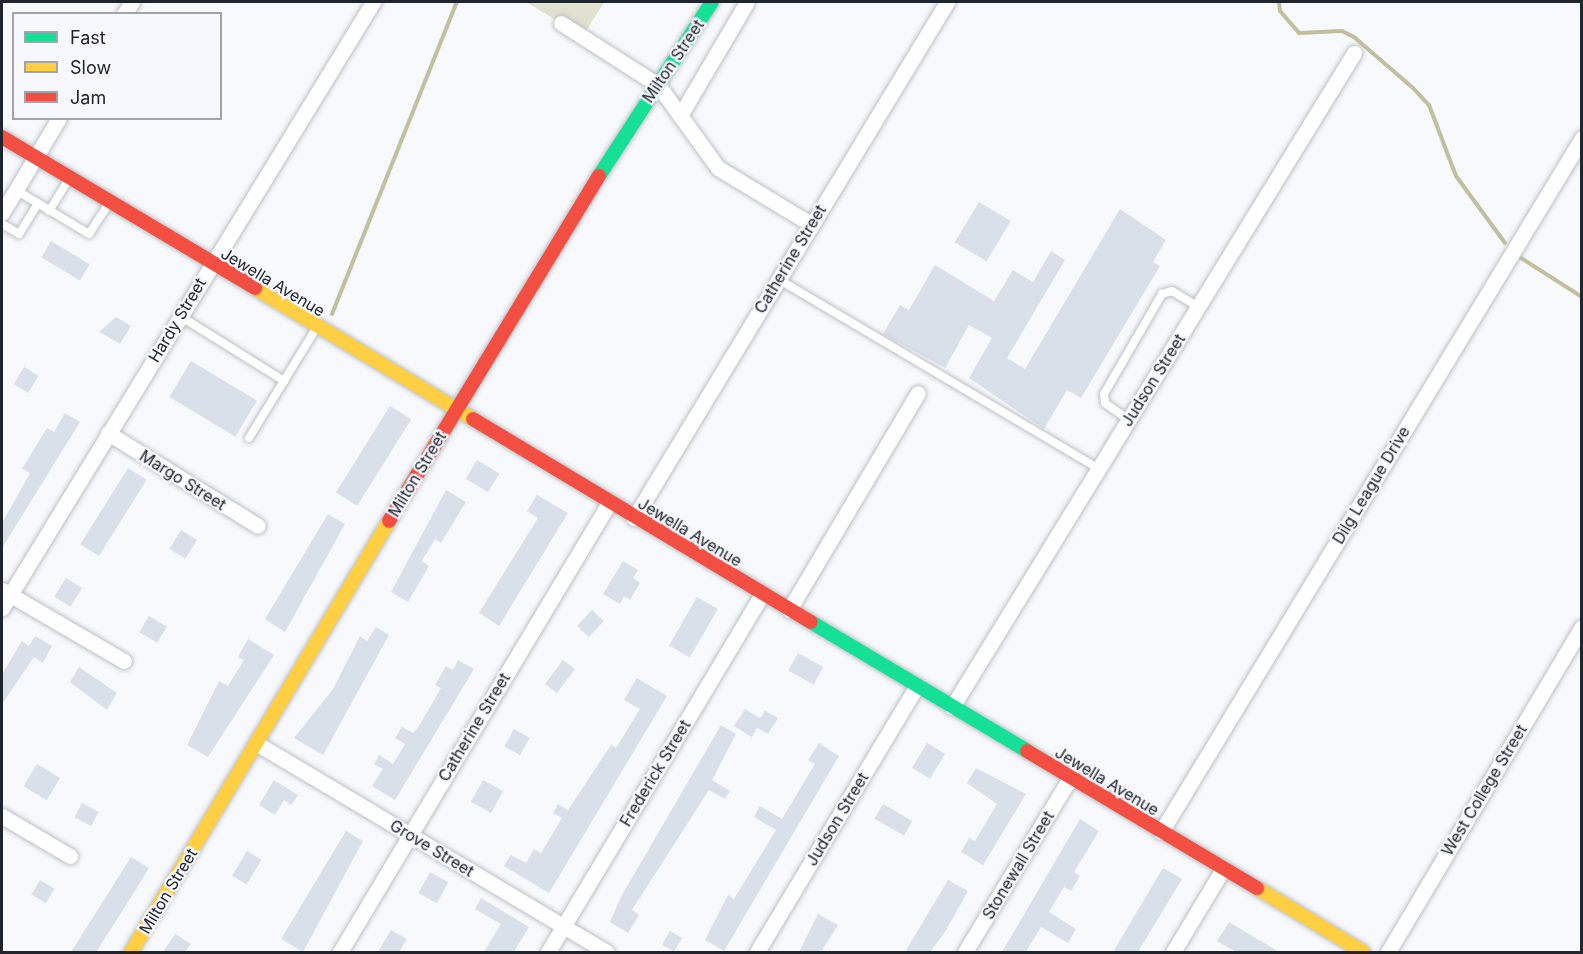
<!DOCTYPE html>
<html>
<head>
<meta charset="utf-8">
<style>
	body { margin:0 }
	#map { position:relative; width:1583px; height:954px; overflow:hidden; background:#f7f9fc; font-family:Inter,sans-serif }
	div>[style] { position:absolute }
	.green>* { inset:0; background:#e0e1cf }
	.stream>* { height:4px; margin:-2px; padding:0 2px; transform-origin:2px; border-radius:2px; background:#c0c09e }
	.building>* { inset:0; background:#dae0e9; transform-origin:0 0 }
	.roads { filter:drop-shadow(0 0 2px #bcbfc4) drop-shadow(0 0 2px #bcbfc4) }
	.lane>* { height:8px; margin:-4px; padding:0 4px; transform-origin:4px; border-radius:4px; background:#fefeff }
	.street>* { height:15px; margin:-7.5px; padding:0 7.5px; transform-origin:7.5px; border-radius:7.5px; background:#fefeff }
	.fast>* { height:14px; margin:-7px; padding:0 7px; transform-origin:7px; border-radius:7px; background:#16e098 }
	.slow>* { height:14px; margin:-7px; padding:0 7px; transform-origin:7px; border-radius:7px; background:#ffcf43 }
	.jam>* { height:14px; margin:-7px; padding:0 7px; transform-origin:7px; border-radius:7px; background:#f24e42 }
	span { translate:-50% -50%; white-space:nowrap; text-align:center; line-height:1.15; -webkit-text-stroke:4.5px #f6f8fd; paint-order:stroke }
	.street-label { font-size:16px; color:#20242d }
	.frame { position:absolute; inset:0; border:3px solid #20242d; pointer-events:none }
	.legend { position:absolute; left:12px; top:12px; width:210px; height:108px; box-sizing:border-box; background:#f6f8fd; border:2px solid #a0a3aa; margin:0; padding:8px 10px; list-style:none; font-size:18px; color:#20242d }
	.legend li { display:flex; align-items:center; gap:12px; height:30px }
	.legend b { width:30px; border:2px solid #a0a3aa }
</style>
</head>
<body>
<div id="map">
	<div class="green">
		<div style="clip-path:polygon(526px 2px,604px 2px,583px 36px)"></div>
	</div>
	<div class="stream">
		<div style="left:1279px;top:2px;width:9px;rotate:84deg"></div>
		<div style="left:1280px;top:11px;width:29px;rotate:49deg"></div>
		<div style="left:1299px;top:33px;width:43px;rotate:-2.7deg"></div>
		<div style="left:1342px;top:31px;width:13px;rotate:27deg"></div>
		<div style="left:1354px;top:37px;width:78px;rotate:40.8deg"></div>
		<div style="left:1413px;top:88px;width:23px;rotate:47deg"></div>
		<div style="left:1429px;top:105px;width:76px;rotate:69.2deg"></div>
		<div style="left:1456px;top:176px;width:83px;rotate:53.8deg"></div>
		<div style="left:1521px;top:258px;width:72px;rotate:32.6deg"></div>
		<div style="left:332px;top:314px;width:336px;rotate:-68.2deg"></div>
	</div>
	<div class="building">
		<div style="left:979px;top:202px;width:37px;height:47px;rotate:31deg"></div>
		<div style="clip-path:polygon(1120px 209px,1166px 240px,1153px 262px,1160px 266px,1081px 398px,1067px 390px,1044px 429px,969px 378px,992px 338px,969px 325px,945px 368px,883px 334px,900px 305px,909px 310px,935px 265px,994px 301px,1013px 270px,1033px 282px,1051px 251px,1065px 260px,1007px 358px,1025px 369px)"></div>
		<div style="left:51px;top:241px;width:45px;height:19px;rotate:31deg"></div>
		<div style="clip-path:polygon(116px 317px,131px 326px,120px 344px,99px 332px)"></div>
		<div style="left:191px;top:361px;width:77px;height:42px;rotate:31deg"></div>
		<div style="left:24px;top:367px;width:17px;height:20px;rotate:31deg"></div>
		<div style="left:390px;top:406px;width:25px;height:102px;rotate:32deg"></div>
		<div style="clip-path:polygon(65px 413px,80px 422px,2px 548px,2px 523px,30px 473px,22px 469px,47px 428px,54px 432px)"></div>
		<div style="left:477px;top:460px;width:26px;height:22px;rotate:31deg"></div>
		<div style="left:128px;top:468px;width:22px;height:90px;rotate:32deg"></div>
		<div style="clip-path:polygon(446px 490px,466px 502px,441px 543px,435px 539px,422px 561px,429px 566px,408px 602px,391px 592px)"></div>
		<div style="clip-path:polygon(537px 495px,568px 513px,499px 626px,479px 613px,538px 518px,527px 511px)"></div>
		<div style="clip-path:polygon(328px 514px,345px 524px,285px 632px,265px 619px)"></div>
		<div style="left:181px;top:530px;width:19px;height:22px;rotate:32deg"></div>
		<div style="clip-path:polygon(623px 561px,638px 570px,633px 578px,640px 583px,630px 600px,624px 596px,620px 604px,603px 594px)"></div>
		<div style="left:66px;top:578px;width:19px;height:22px;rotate:32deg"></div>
		<div style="left:697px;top:597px;width:24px;height:56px;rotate:30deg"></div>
		<div style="left:592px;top:610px;width:16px;height:22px;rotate:43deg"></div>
		<div style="left:149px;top:616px;width:21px;height:19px;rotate:31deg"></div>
		<div style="clip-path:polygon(376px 627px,389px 635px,323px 755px,294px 738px,333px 689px,360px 636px,367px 641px)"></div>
		<div style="clip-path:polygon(35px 636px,52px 646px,43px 663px,34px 657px,2px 704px,2px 674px,22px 641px,29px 646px)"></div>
		<div style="clip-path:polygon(248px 639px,274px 655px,208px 757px,187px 745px,219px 681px,228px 686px,244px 660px,238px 657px)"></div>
		<div style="left:798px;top:653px;width:29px;height:20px;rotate:29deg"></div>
		<div style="clip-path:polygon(458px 660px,474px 669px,395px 800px,372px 786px,383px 769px,374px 764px,379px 755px,393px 764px,405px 744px,395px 738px,402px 727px,413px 733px,419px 726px,441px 688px,435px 685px,446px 666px,453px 670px)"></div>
		<div style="left:563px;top:660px;width:15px;height:30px;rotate:37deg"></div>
		<div style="clip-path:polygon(79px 667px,117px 693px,107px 710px,70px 682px)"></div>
		<div style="clip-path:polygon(637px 678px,667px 696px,549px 893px,504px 866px,511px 855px,526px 863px,534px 849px,541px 853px,562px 818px,553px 813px,558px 804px,568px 810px,611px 745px,616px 748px,640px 709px,624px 700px)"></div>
		<div style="clip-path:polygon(745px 709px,760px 718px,765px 711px,778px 718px,768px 734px,757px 728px,752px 737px,734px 726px)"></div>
		<div style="clip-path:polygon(721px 725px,736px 734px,712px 780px,730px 791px,725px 799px,709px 790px,632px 910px,639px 915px,628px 933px,610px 922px,622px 895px)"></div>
		<div style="left:514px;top:729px;width:18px;height:20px;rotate:29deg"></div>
		<div style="clip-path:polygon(819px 743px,839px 756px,724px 951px,705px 940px,728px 895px,734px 899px,776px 830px,754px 817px,760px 806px,782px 819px,815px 764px,808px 760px)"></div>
		<div style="left:927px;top:743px;width:21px;height:29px;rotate:31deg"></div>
		<div style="left:37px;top:764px;width:27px;height:26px;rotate:31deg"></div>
		<div style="clip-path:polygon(976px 768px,1026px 794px,983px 865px,961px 852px,969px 838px,975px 841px,997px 804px,967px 783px)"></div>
		<div style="clip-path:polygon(274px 780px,298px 795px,291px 805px,284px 800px,275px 815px,259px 805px)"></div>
		<div style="left:483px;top:780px;width:23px;height:25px;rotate:29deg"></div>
		<div style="left:82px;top:803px;width:19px;height:16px;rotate:28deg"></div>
		<div style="left:883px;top:804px;width:34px;height:17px;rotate:30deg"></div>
		<div style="clip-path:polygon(1080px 819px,1099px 831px,1074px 872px,1080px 876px,1071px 891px,1064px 887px,1049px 912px,1076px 929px,1068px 943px,1041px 927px,1026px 952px,1002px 952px)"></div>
		<div style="clip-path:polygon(346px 831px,363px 841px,303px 952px,281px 939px)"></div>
		<div style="left:247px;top:851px;width:17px;height:29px;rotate:31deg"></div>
		<div style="clip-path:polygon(131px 857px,149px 868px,135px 891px,96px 952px,71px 952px)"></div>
		<div style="clip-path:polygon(1163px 868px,1182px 879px,1138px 952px,1113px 952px)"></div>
		<div style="left:430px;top:872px;width:21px;height:24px;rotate:29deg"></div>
		<div style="left:40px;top:880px;width:17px;height:17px;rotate:31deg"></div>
		<div style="clip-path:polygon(948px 880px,968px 891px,945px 932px,930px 952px,905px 952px)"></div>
		<div style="clip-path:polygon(481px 898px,529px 927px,514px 952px,484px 952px,501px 924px,475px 909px)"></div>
		<div style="clip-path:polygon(818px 914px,838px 925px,821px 952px,799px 952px)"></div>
		<div style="clip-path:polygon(1229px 922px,1279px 952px,1236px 952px,1217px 941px)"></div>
		<div style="clip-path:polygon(391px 930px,407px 939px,399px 952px,378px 952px)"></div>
		<div style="left:670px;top:931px;width:14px;height:16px;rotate:30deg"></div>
		<div style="clip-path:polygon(175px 934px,191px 944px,185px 952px,163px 952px)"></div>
	</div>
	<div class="roads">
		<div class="lane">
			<div style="left:16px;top:190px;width:85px;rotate:31.1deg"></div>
			<div style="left:89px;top:234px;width:37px;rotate:-57deg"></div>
			<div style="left:49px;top:211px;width:38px;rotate:-58deg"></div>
			<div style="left:2px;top:224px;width:20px;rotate:30deg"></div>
			<div style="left:19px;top:234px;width:36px;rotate:-58deg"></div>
			<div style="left:778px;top:279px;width:373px;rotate:30.6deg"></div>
			<div style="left:180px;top:316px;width:123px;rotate:32deg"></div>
			<div style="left:1129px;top:420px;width:29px;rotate:-145deg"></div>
			<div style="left:1105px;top:403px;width:9px;rotate:-96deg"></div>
			<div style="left:1104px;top:394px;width:116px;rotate:-59.9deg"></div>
			<div style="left:1162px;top:294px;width:10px;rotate:-17deg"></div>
			<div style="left:1172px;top:291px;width:31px;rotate:31deg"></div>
			<div style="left:249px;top:438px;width:130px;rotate:-58.5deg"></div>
		</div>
		<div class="street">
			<div style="left:124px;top:14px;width:14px;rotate:-56deg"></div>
			<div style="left:561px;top:23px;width:115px;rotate:32.6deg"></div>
			<div style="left:658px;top:85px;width:102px;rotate:54.1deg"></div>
			<div style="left:718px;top:168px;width:109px;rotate:31.1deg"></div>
			<div style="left:681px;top:114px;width:130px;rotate:-59.5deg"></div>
			<div style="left:2px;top:213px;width:111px;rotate:-59deg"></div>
			<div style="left:108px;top:433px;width:176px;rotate:31.8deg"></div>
			<div style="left:634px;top:518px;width:604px;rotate:-58.76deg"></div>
			<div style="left:2px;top:590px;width:141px;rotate:30.2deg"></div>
			<div style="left:2px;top:608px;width:711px;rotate:-58.52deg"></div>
			<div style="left:789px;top:610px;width:252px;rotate:-59.3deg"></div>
			<div style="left:952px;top:707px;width:768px;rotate:-58.42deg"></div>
			<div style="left:256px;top:743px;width:408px;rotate:30.8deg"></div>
			<div style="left:2px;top:816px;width:79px;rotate:30.5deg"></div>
			<div style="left:1161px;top:832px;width:812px;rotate:-58.76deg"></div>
			<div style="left:340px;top:952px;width:523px;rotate:-59.07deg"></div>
			<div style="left:548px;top:952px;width:417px;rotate:-59.1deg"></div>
			<div style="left:757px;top:952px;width:310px;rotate:-59deg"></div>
			<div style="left:965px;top:952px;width:203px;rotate:-58.9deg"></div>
			<div style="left:1173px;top:952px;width:97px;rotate:-58.9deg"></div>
			<div style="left:1388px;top:952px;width:378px;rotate:-59.2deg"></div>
		</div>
		<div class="fast">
			<div style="left:599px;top:176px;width:207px;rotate:-57deg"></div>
			<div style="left:811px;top:622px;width:252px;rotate:30.8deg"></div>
		</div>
		<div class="slow">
			<div style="left:255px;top:288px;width:254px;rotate:31deg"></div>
			<div style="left:1257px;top:888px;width:124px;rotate:31.1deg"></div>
			<div style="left:131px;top:952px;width:502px;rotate:-59.09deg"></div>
		</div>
		<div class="jam">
			<div style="left:2px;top:137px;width:295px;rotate:30.8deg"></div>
			<div style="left:473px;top:419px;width:394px;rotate:31deg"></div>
			<div style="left:389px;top:521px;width:404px;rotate:-58.7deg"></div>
			<div style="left:1027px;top:751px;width:268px;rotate:30.8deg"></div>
		</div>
	</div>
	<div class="street-label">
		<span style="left:673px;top:61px;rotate:-56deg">Milton Street</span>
		<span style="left:790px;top:259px;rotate:-59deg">Catherine Street</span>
		<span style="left:273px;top:282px;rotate:31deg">Jewella Avenue</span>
		<span style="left:177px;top:320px;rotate:-59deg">Hardy Street</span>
		<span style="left:1153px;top:380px;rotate:-58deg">Judson Street</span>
		<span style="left:417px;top:474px;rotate:-59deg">Milton Street</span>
		<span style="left:183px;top:480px;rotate:32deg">Margo Street</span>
		<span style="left:1371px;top:485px;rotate:-59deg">Dilg League Drive</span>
		<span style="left:690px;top:532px;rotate:31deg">Jewella Avenue</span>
		<span style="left:474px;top:727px;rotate:-59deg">Catherine Street</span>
		<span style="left:655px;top:773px;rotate:-59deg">Frederick Street</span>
		<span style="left:1107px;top:781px;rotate:31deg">Jewella Avenue</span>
		<span style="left:1484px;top:790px;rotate:-59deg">West College Street</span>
		<span style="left:837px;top:819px;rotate:-59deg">Judson Street</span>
		<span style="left:432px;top:848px;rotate:31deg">Grove Street</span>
		<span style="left:1018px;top:865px;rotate:-59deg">Stonewall Street</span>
		<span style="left:168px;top:891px;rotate:-59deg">Milton Street</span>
	</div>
	<div class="frame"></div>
	<ul class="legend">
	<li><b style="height:8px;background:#16e098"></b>Fast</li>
	<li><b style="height:8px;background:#ffcf43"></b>Slow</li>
	<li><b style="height:8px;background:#f24e42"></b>Jam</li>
	</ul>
</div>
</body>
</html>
